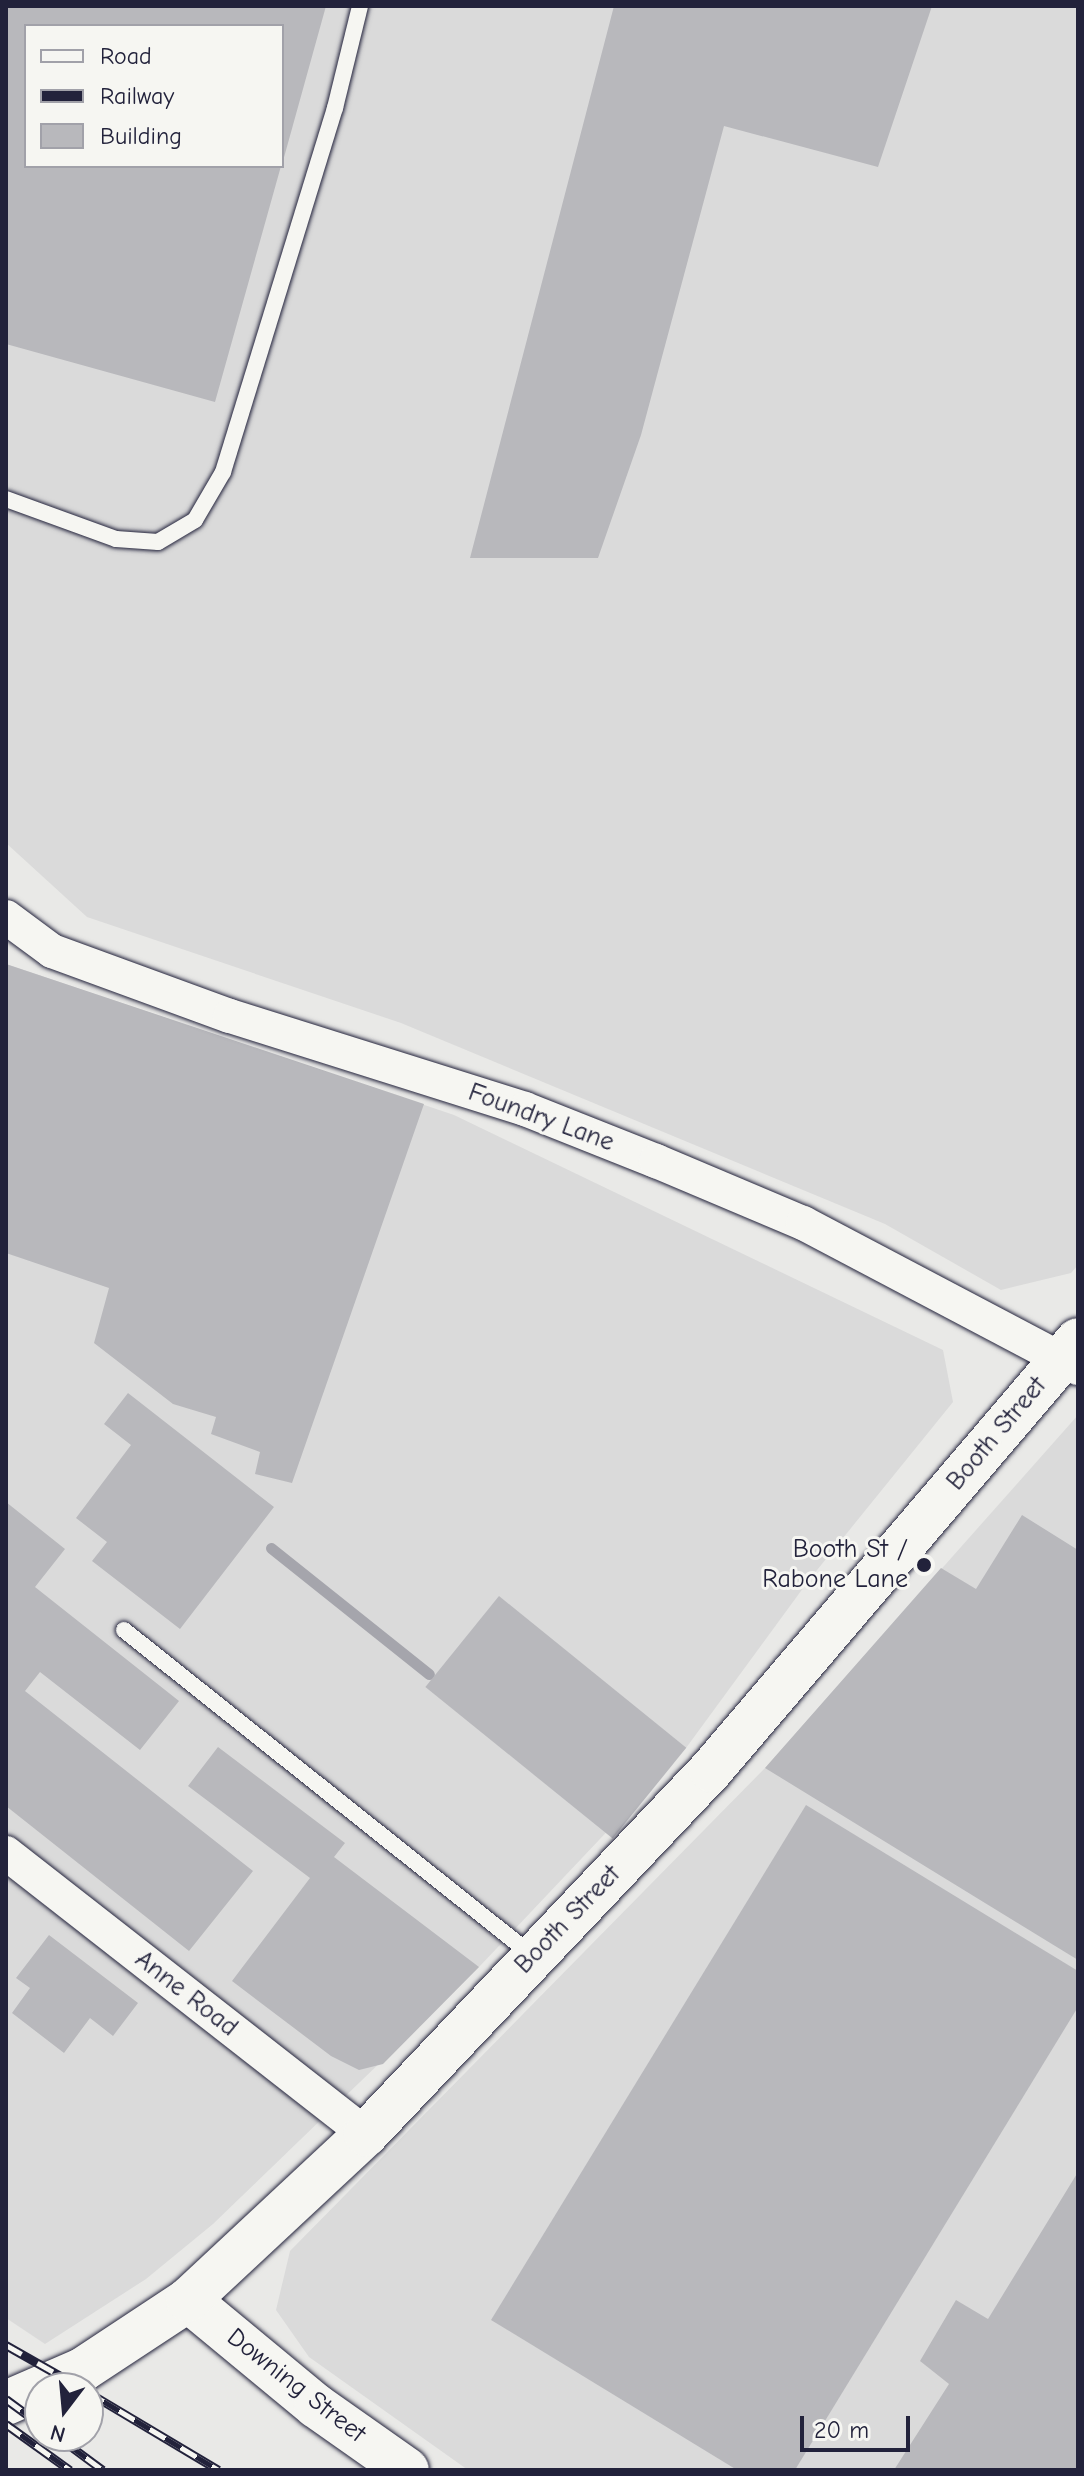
<!DOCTYPE html>
<html>
<head>
<meta charset="utf-8">
<style>
	body { margin:0 }
	#map { position:relative; width:1084px; height:2476px; overflow:hidden; background:#e9e9e7; font-family:"Comic Neue",sans-serif }
	div>[style] { position:absolute }
	.built>* { inset:0; background:#dadada }
	.stream>* { height:11px; margin:-5.5px; padding:0 5.5px; transform-origin:5.5px; border-radius:5.5px; background:#a5a5ac }
	.building>* { inset:0; background:#b8b8bc; transform-origin:0 0 }
	.roads { filter:drop-shadow(0 0 2px #22223b) drop-shadow(0 0 2px #22223b) }
	.lane>* { height:16px; margin:-8px; padding:0 8px; transform-origin:8px; border-radius:8px; background:#f6f6f2 }
	.street>* { height:34px; margin:-17px; padding:0 17px; transform-origin:17px; border-radius:17px; background:#f6f6f2 }
	.secondary>* { height:44px; margin:-22px; padding:0 22px; transform-origin:22px; border-radius:22px; background:#f6f6f2 }
	.rail>* { height:9px; margin-top:-4.5px; transform-origin:0; background:repeating-linear-gradient(90deg,#f6f6f2 0 18px,#22223b 0 36px); box-sizing:border-box; border-block:2px solid #22223b }
	.dots>* { width:22px; height:22px; translate:-50% -50%; box-sizing:border-box; border:4px solid #f6f6f2; border-radius:50% }
	span { translate:-50% -50%; white-space:nowrap; text-align:center; line-height:1.15; -webkit-text-stroke:6px #f6f6f2; paint-order:stroke }
	.street-label { font-size:26px; color:#22223b }
	.poi-label { font-size:26px; color:#22223b }
	.right { translate:-100% -50%; text-align:right }
	.frame { position:absolute; inset:0; border:8px solid #22223b; pointer-events:none }
	.legend { position:absolute; left:24px; top:24px; width:260px; height:144px; box-sizing:border-box; background:#f6f6f2; border:2px solid #a1a1a9; margin:0; padding:10px 14px; list-style:none; font-size:24px; color:#22223b }
	.legend li { display:flex; align-items:center; gap:16px; height:40px }
	.legend b { width:40px; border:2px solid #a1a1a9 }
	.north { position:absolute; left:24px; top:2372px; width:80px; height:80px; box-sizing:border-box; background:#f6f6f2; border:2px solid #a1a1a9; border-radius:50%; rotate:196deg; font-size:22px; font-weight:700; line-height:32px; text-align:center; color:#22223b }
	.north::after { content:''; display:block; margin:auto; width:28px; height:36px; background:#22223b; clip-path:polygon(50% 0,100% 100%,50% 72%,0 100%) }
	.scale { position:absolute; left:800px; top:2416px; width:110px; height:36px; box-sizing:border-box; border:4px solid #22223b; border-top:0; padding-left:10px; font-size:24px; line-height:28px; white-space:nowrap; color:#22223b; -webkit-text-stroke:6px #f6f6f2; paint-order:stroke }
</style>
</head>
<body>
<div id="map">
	<div class="built">
		<div style="clip-path:polygon(evenodd,6px 6px,1078px 6px,1078px 1265px,1071px 1273px,1001px 1290px,885px 1224px,401px 1023px,87px 917px,6px 843px,6px 6px,26px 26px,282px 26px,282px 166px,26px 166px,26px 26px)"></div>
		<div style="clip-path:polygon(6px 964px,454px 1115px,943px 1350px,953px 1402px,809px 1580px,686px 1748px,479px 1967px,213px 2224px,146px 2279px,45px 2344px,6px 2318px)"></div>
		<div style="clip-path:polygon(1078px 1415px,1078px 2470px,468px 2470px,309px 2357px,276px 2310px,290px 2251px,765px 1768px)"></div>
	</div>
	<div class="stream">
		<div style="left:271px;top:1548px;width:202px;rotate:38.6deg"></div>
	</div>
	<div class="building">
		<div style="clip-path:polygon(6px 6px,326px 6px,283px 161px,282px 26px,26px 26px,26px 166px,281px 166px,215px 402px,6px 344px)"></div>
		<div style="clip-path:polygon(614px 6px,932px 6px,878px 167px,724px 126px,641px 435px,598px 558px,470px 558px)"></div>
		<div style="clip-path:polygon(6px 964px,424px 1104px,292px 1483px,255px 1474px,260px 1452px,211px 1434px,216px 1417px,173px 1404px,94px 1343px,109px 1288px,6px 1253px)"></div>
		<div style="clip-path:polygon(128px 1393px,274px 1507px,180px 1629px,92px 1561px,107px 1542px,76px 1518px,131px 1445px,104px 1424px)"></div>
		<div style="clip-path:polygon(6px 1502px,65px 1549px,35px 1587px,179px 1701px,140px 1750px,40px 1672px,25px 1691px,253px 1871px,189px 1951px,6px 1806px)"></div>
		<div style="clip-path:polygon(1022px 1515px,1078px 1550px,1078px 1960px,765px 1768px,941px 1568px,976px 1589px)"></div>
		<div style="left:499px;top:1596px;width:241px;height:117px;rotate:39deg"></div>
		<div style="clip-path:polygon(218px 1747px,345px 1843px,334px 1857px,479px 1967px,383px 2064px,359px 2070px,331px 2056px,232px 1981px,310px 1878px,188px 1786px)"></div>
		<div style="clip-path:polygon(806px 1805px,1078px 1971px,1078px 2007px,795px 2470px,737px 2470px,491px 2320px)"></div>
		<div style="clip-path:polygon(49px 1935px,138px 2003px,113px 2036px,90px 2018px,64px 2053px,12px 2013px,30px 1988px,16px 1978px)"></div>
		<div style="clip-path:polygon(1078px 2172px,1078px 2470px,894px 2470px,949px 2384px,920px 2361px,956px 2300px,988px 2319px)"></div>
	</div>
	<div class="roads">
		<div class="lane">
			<div style="left:6px;top:499px;width:117px;rotate:20deg"></div>
			<div style="left:116px;top:539px;width:42px;rotate:4.1deg"></div>
			<div style="left:158px;top:542px;width:43px;rotate:-30.7deg"></div>
			<div style="left:195px;top:520px;width:56px;rotate:-59.7deg"></div>
			<div style="left:223px;top:472px;width:381px;rotate:-72.9deg"></div>
			<div style="left:335px;top:108px;width:105px;rotate:-76.2deg"></div>
			<div style="left:124px;top:1630px;width:522px;rotate:38.54deg"></div>
		</div>
		<div class="street">
			<div style="left:6px;top:917px;width:57px;rotate:36.5deg"></div>
			<div style="left:52px;top:951px;width:189px;rotate:20.1deg"></div>
			<div style="left:230px;top:1016px;width:309px;rotate:17.5deg"></div>
			<div style="left:525px;top:1109px;width:141px;rotate:21.7deg"></div>
			<div style="left:656px;top:1161px;width:160px;rotate:22.9deg"></div>
			<div style="left:803px;top:1223px;width:311px;rotate:27.8deg"></div>
			<div style="left:6px;top:1853px;width:457px;rotate:38deg"></div>
		</div>
		<div class="secondary">
			<div style="left:188px;top:2300px;width:166px;rotate:39.6deg"></div>
			<div style="left:316px;top:2406px;width:111px;rotate:35.1deg"></div>
			<div style="left:6px;top:2403px;width:83px;rotate:-23.5deg"></div>
			<div style="left:82px;top:2370px;width:127px;rotate:-33.4deg"></div>
			<div style="left:188px;top:2300px;width:243px;rotate:-43deg"></div>
			<div style="left:366px;top:2134px;width:502px;rotate:-46.54deg"></div>
			<div style="left:711px;top:1770px;width:565px;rotate:-49.52deg"></div>
		</div>
	</div>
	<div class="rail">
		<div style="left:6px;top:2345px;width:87px;rotate:29.5deg"></div>
		<div style="left:88px;top:2392px;width:152px;rotate:30.8deg"></div>
		<div style="left:6px;top:2399px;width:42px;rotate:36.3deg"></div>
		<div style="left:6px;top:2424px;width:79px;rotate:35.7deg"></div>
		<div style="left:57px;top:2436px;width:57px;rotate:36.5deg"></div>
	</div>
	<div class="dots">
		<div style="left:924px;top:1565px;background:#22223b"></div>
	</div>
	<div class="street-label">
		<span style="left:541px;top:1118px;rotate:20deg">Foundry Lane</span>
		<span style="left:997px;top:1434px;rotate:-50deg">Booth Street</span>
		<span style="left:568px;top:1920px;rotate:-46deg">Booth Street</span>
		<span style="left:186px;top:1994px;rotate:38deg">Anne Road</span>
		<span style="left:296px;top:2386px;rotate:38deg">Downing Street</span>
	</div>
	<div class="poi-label">
		<span class="right" style="left:908px;top:1565px">Booth St /<br>Rabone Lane</span>
	</div>
	<div class="frame"></div>
	<ul class="legend">
	<li><b style="height:10px;background:#f6f6f2"></b>Road</li>
	<li><b style="height:10px;background:#22223b"></b>Railway</li>
	<li><b style="height:22px;background:#b8b8bc"></b>Building</li>
	</ul>
	<div class="north">N</div>
	<div class="scale">20 m</div>
</div>
</body>
</html>
